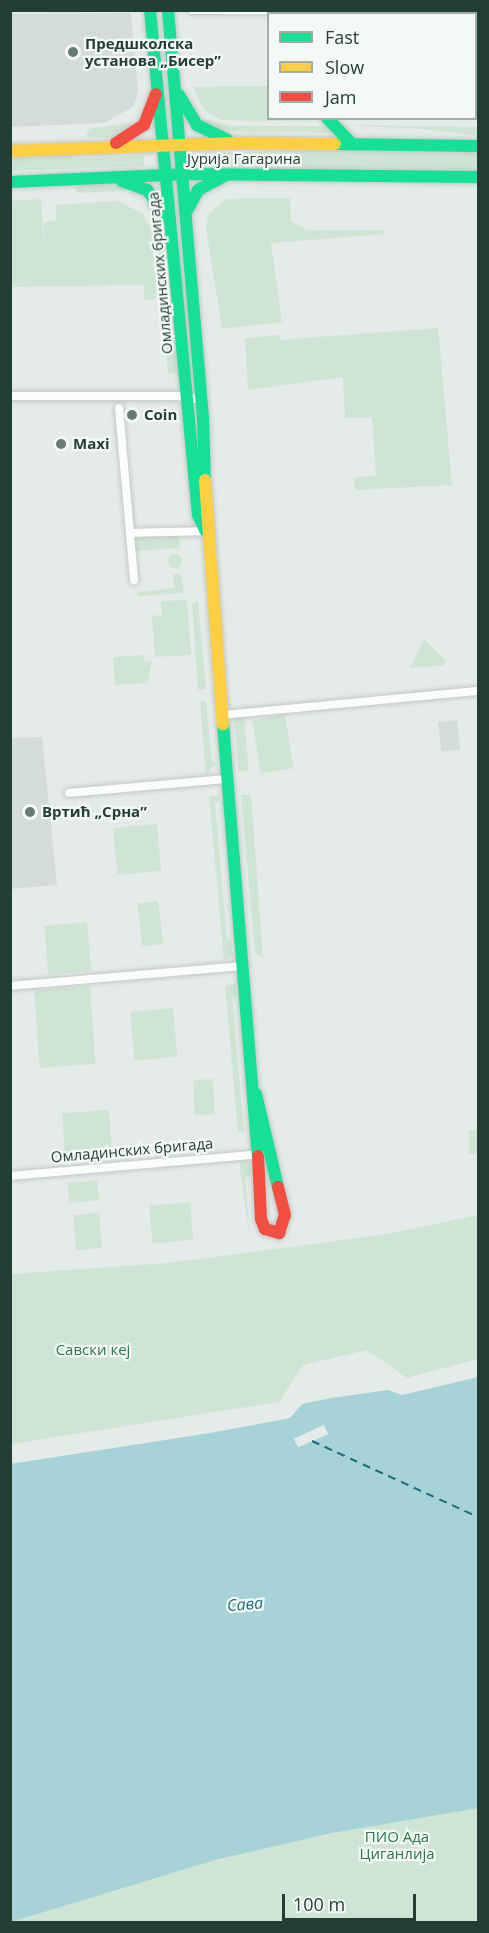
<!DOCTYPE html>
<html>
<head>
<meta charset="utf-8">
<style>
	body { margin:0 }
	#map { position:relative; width:489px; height:1933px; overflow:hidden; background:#e5ebe8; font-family:"Open Sans",sans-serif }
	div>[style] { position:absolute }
	.built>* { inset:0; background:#d3dcd8; transform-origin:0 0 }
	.green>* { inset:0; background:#cee4d4; transform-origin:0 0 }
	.round { border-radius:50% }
	.water>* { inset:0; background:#a7d3d8 }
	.pier>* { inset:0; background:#e5ebe8; transform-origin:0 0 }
	.ferry>* { height:1.5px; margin-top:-0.75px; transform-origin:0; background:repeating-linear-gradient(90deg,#1d6e7a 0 8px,transparent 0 14px) }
	.roads { filter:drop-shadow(0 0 2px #c2c8c5) drop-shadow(0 0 2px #c2c8c5) }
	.street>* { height:8px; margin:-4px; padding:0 4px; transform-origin:4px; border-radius:4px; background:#fbfcfc }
	.fast>* { height:12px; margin:-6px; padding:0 6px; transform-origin:6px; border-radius:6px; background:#16e098 }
	.slow>* { height:12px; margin:-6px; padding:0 6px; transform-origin:6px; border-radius:6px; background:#ffcf43 }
	.jam>* { height:12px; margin:-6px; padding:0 6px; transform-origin:6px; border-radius:6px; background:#f24e42 }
	.dots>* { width:16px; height:16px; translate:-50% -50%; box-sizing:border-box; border:3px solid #f4f9f6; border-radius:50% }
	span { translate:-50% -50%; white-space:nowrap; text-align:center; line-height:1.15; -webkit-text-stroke:4.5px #f4f9f6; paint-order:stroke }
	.poi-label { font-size:15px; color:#233e35; font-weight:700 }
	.left { translate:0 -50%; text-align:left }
	.street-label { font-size:15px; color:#233e35 }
	.park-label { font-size:15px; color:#2d7546 }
	.water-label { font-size:16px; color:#1d6e7a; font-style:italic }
	.frame { position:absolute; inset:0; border:12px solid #233e35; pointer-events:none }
	.legend { position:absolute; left:267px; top:12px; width:210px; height:108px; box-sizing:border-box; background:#f4f9f6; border:2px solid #a0aea9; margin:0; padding:8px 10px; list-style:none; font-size:18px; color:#233e35 }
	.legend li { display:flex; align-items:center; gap:12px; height:30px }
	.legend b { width:30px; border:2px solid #a0aea9 }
	.scale { position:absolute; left:282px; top:1894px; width:134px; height:27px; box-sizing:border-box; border:3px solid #233e35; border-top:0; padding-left:8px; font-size:18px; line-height:21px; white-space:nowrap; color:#233e35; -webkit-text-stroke:4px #f4f9f6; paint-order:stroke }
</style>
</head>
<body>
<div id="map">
	<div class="built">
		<div style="clip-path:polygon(131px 13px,138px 90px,134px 106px,104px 123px,11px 127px,11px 14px)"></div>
		<div style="left:457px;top:720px;width:30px;height:19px;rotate:84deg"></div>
		<div style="clip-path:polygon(42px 737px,57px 885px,11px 889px,11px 738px)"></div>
	</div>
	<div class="green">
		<div style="clip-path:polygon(268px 86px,268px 118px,325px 122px,222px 120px,204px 110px,193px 87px)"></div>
		<div style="clip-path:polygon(208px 120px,229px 126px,326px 126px,335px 133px,220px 131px,202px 123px)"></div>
		<div style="clip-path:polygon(127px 123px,136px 126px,111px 137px,86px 137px,89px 129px)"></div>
		<div style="clip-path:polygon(340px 125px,478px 127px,478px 136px,423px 129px)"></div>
		<div style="clip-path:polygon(336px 150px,478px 152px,478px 170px,202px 168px,202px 153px)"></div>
		<div style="clip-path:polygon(62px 154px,70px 154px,72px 159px,144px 155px,144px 166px,11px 171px,11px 158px)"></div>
		<div style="clip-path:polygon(122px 183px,127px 185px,126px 191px,77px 193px,75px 185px)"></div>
		<div style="clip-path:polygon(150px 197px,164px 223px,178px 372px,174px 374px,168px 373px,156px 236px,146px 203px)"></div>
		<div style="clip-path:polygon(290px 198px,291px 221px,307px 230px,383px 230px,385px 234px,271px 243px,282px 322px,222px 329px,206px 228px,209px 213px,227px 199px)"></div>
		<div style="clip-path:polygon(41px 199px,44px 245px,44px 222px,56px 221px,56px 205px,118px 201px,143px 214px,152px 230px,157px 299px,145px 300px,143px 285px,11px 287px,11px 201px)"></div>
		<div style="clip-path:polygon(438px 328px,452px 485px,355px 490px,354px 478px,376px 475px,372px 417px,345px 418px,343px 377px,248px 390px,245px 338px,280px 335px,280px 340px,291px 339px)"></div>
		<div style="left:179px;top:534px;width:14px;height:46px;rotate:86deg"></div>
		<div class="round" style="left:168px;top:554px;width:14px;height:14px"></div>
		<div style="clip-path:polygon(173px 574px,181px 574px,184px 593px,137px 596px,137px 592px,174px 588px)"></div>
		<div style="clip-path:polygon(187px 600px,191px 655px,155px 657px,152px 616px,162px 615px,161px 601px)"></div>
		<div style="clip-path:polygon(198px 601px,206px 689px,198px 690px,192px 604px)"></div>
		<div style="clip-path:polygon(424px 639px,446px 661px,444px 665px,410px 668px)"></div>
		<div style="clip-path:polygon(143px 655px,144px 662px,152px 661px,147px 683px,115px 685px,113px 657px)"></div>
		<div style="clip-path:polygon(200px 701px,206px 701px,212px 762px,216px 762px,206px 776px)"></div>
		<div style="left:285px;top:715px;width:54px;height:33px;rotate:81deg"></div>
		<div style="left:244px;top:717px;width:54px;height:10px;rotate:85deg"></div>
		<div style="clip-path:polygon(219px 795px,219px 801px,215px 802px,227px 940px,231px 940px,233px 956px,224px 961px,209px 796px)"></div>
		<div style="clip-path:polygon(241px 795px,251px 795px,263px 958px,255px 953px)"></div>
		<div style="left:157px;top:824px;width:47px;height:44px;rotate:85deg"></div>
		<div style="left:158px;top:901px;width:43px;height:21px;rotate:83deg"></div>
		<div style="left:87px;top:922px;width:49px;height:43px;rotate:85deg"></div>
		<div style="clip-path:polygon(236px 984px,237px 997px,232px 997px,244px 1131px,238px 1132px,225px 985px)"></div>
		<div style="left:90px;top:986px;width:78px;height:56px;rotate:86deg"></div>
		<div style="left:173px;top:1008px;width:49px;height:43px;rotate:85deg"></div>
		<div style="left:213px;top:1079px;width:35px;height:20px;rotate:87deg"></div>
		<div style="left:109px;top:1110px;width:46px;height:47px;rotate:86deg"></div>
		<div style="left:469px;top:1130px;width:9px;height:24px"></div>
		<div style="clip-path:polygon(248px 1158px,254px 1176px,245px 1177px,250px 1238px,240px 1169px,240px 1160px)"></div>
		<div style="left:97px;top:1180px;width:20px;height:30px;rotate:84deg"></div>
		<div style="left:190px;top:1202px;width:38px;height:41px;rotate:85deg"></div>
		<div style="left:99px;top:1213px;width:35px;height:26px;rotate:85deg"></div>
		<div style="clip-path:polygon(478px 1215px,478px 1359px,407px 1378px,367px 1350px,303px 1365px,279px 1402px,11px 1444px,11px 1274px,169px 1263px,388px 1234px)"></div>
		<div style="clip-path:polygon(478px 1743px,478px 1922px,11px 1922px,10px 1860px)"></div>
	</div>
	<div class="water">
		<div style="clip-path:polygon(478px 1377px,478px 1808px,332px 1833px,215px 1860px,11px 1922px,10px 1464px,210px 1433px,290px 1418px,302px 1404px,331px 1398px,388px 1390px,402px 1395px)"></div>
	</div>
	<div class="pier">
		<div style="left:324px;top:1425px;width:10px;height:33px;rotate:66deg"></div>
	</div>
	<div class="ferry">
		<div style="left:312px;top:1441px;width:183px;rotate:24.6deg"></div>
	</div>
	<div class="roads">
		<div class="street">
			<div style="left:192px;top:10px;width:286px;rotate:0.2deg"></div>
			<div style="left:476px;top:102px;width:2px"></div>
			<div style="left:10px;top:396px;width:167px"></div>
			<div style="left:177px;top:396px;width:25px;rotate:9deg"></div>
			<div style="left:119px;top:408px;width:173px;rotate:85deg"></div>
			<div style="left:130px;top:533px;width:76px;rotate:-1.5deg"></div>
			<div style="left:222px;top:715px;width:257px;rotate:-5.4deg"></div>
			<div style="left:69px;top:793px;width:159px;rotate:-5.1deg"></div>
			<div style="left:10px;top:986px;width:235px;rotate:-4.9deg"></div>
			<div style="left:10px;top:1176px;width:252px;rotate:-5deg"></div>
		</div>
		<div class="fast">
			<div style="left:150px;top:10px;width:507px;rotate:84.57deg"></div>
			<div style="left:198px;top:515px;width:17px;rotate:65deg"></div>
			<div style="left:168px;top:10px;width:409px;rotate:85.1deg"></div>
			<div style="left:203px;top:418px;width:62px;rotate:88.2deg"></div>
			<div style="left:179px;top:95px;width:35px;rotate:59deg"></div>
			<div style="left:197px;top:125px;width:34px;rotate:26deg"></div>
			<div style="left:327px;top:118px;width:36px;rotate:46deg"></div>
			<div style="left:335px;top:144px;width:143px;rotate:0.8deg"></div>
			<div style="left:122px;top:181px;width:27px;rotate:20deg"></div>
			<div style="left:147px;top:190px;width:36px;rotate:53deg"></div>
			<div style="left:10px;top:182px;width:173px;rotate:-2.6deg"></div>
			<div style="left:183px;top:174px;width:295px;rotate:0.6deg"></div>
			<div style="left:188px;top:209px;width:21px;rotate:-62deg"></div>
			<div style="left:198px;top:190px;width:30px;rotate:-28deg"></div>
			<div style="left:223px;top:724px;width:433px;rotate:85.4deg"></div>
			<div style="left:256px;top:1094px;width:96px;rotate:76.7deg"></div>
		</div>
		<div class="slow">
			<div style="left:10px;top:151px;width:228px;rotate:-2deg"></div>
			<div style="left:238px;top:143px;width:97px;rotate:0.6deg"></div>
			<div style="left:205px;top:480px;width:245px;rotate:85.8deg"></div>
		</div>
		<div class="jam">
			<div style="left:116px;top:143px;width:33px;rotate:-33deg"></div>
			<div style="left:144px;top:125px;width:33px;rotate:-69deg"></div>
			<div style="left:258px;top:1156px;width:63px;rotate:87.3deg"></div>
			<div style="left:261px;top:1219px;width:11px;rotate:68deg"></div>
			<div style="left:265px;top:1229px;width:15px;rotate:16deg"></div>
			<div style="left:279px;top:1233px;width:19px;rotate:-72deg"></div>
			<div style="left:285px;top:1215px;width:29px;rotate:-104deg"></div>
		</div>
	</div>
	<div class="dots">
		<div style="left:73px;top:52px;background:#677b74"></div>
		<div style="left:132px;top:415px;background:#677b74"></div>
		<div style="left:61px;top:444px;background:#677b74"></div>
		<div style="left:30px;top:812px;background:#677b74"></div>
	</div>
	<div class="poi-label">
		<span class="left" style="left:85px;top:52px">Предшколска<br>установа „Бисер”</span>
		<span class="left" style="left:144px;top:415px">Coin</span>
		<span class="left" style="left:73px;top:444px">Maxi</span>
		<span class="left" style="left:42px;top:812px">Вртић „Срна”</span>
	</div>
	<div class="street-label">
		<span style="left:244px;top:159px">Јурија Гагарина</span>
		<span style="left:160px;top:273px;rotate:-95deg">Омладинских бригада</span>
		<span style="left:132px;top:1150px;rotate:-5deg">Омладинских бригада</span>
	</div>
	<div class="park-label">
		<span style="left:93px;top:1350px">Савски кеј</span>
		<span style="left:397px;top:1845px">ПИО Ада<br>Циганлија</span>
	</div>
	<div class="water-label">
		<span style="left:245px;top:1604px;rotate:-5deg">Сава</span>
	</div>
	<div class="frame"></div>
	<ul class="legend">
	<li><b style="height:8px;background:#16e098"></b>Fast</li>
	<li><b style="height:8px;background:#ffcf43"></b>Slow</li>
	<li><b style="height:8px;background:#f24e42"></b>Jam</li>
	</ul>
	<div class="scale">100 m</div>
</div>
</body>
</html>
